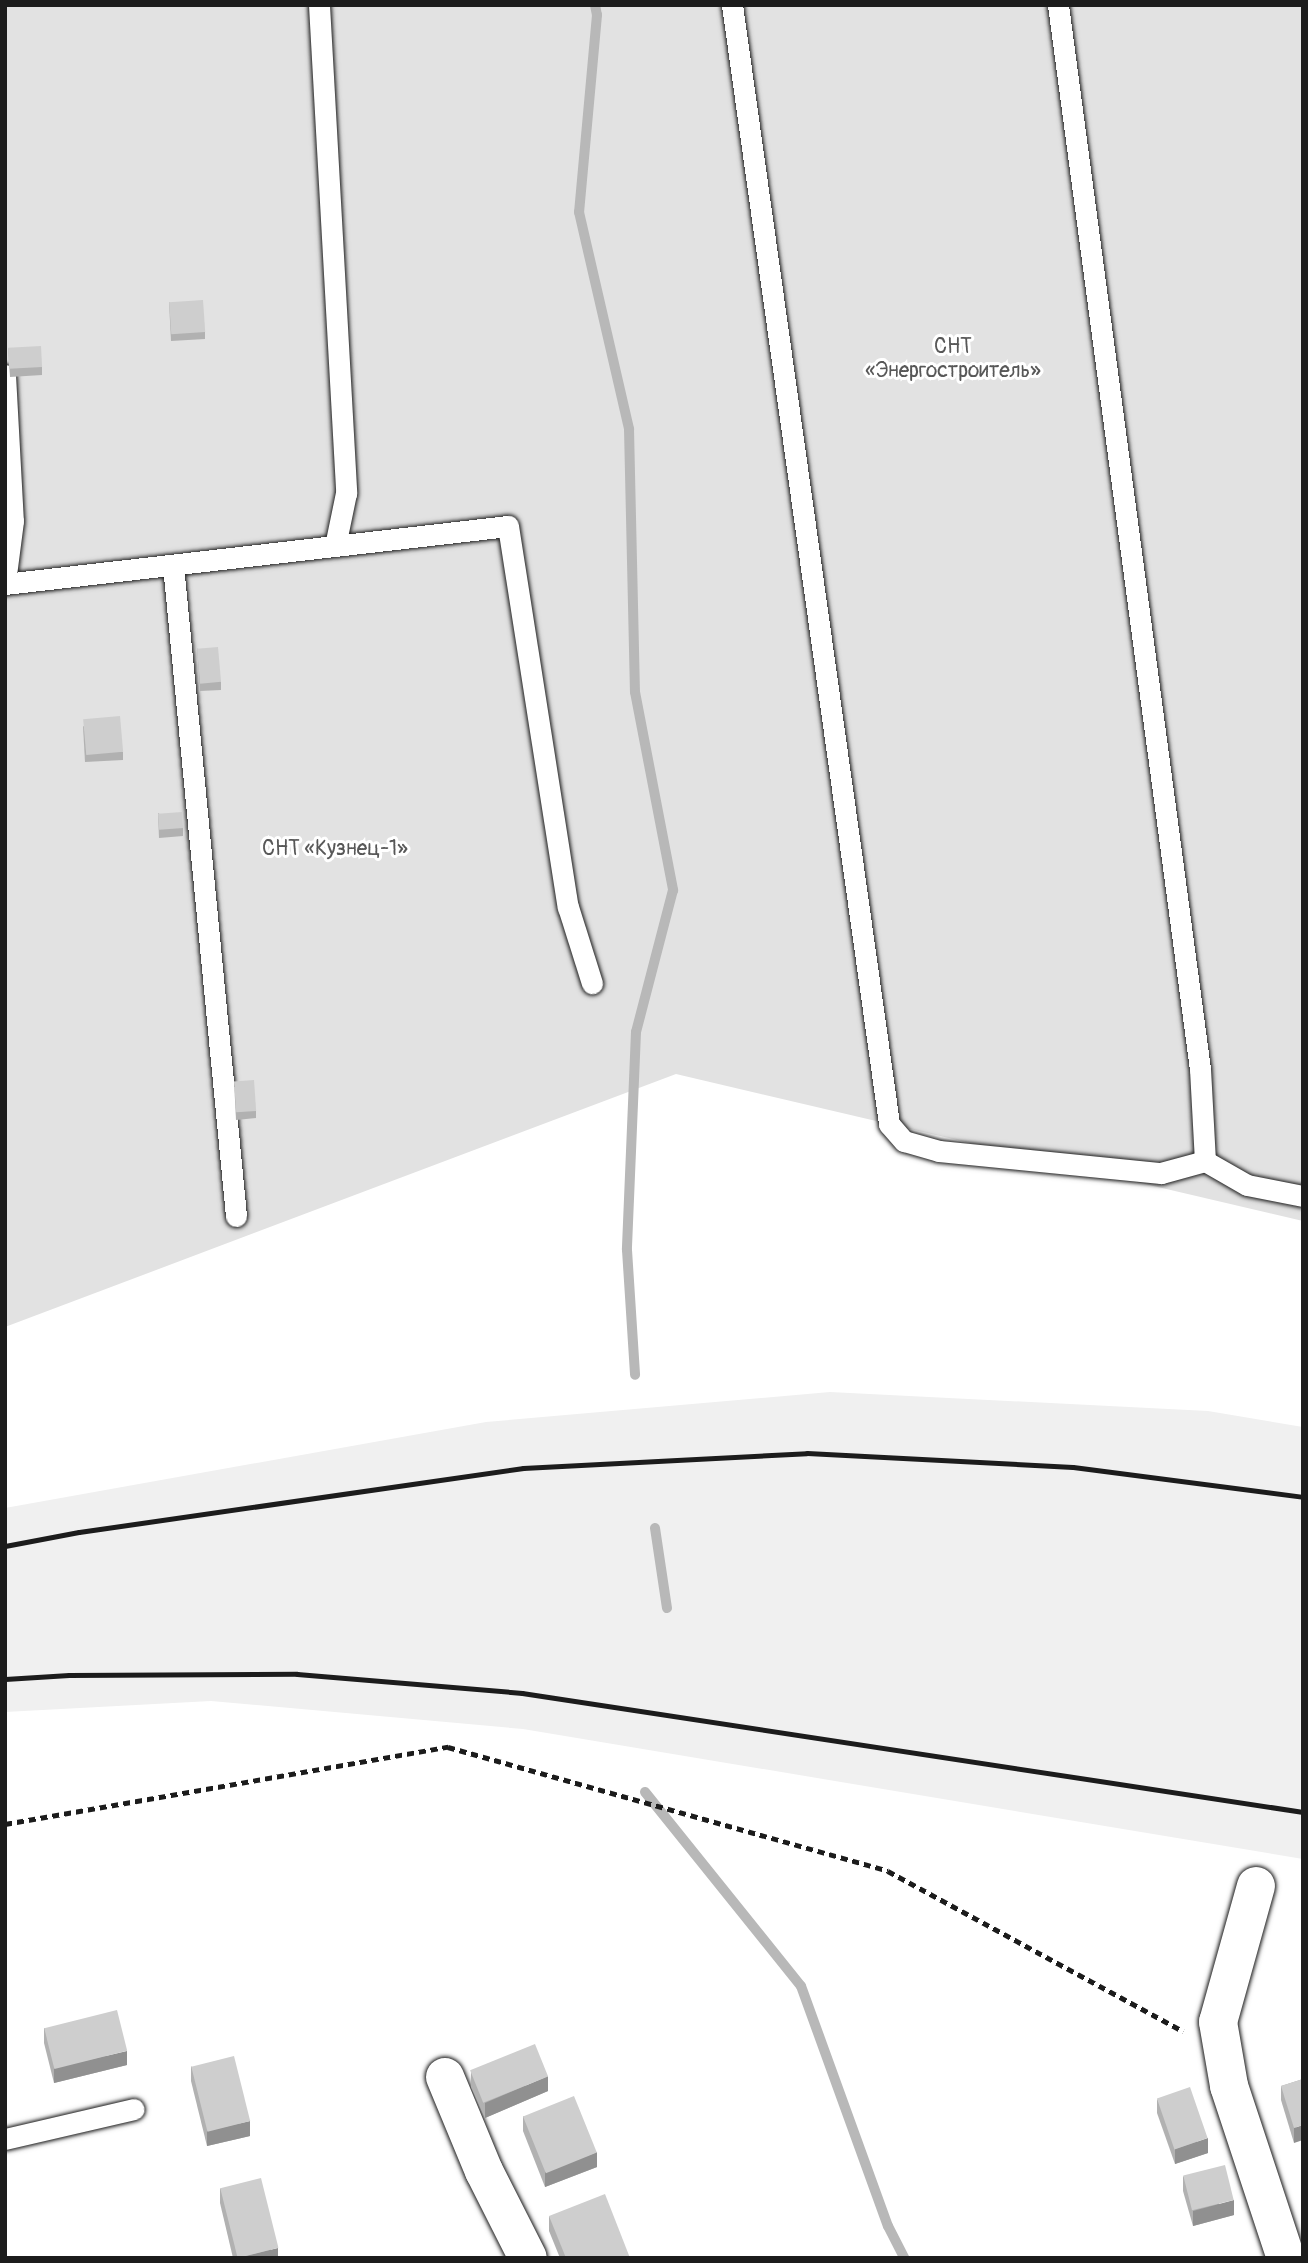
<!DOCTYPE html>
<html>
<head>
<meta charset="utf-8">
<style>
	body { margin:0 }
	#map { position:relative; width:1308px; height:2263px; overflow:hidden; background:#fff; font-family:Pangolin,sans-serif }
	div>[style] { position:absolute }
	.built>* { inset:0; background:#f0f0f0 }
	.green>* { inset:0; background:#e2e2e2 }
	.stream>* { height:10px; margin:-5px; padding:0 5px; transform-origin:5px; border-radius:5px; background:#b8b8b8 }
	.path>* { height:4.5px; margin-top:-2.25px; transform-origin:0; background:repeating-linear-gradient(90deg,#1c1c1c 0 7px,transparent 0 12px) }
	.roads { filter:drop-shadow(0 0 2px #1c1c1c) drop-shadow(0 0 2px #1c1c1c) }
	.lane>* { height:21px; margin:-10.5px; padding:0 10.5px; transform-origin:10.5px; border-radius:10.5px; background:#fff }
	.street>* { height:38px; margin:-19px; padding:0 19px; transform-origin:19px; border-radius:19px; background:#fff }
	.rail>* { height:5px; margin:-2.5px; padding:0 2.5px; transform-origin:2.5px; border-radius:2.5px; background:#1c1c1c }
	.wall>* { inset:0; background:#b1b1b1 }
	.shaded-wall>* { inset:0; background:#909090; transform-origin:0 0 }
	.building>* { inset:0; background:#cecece; transform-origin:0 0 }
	span { translate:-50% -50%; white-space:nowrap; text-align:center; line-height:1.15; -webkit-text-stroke:6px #fff; paint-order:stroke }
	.park-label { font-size:21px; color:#575757 }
	.frame { position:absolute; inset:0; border:7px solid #1c1c1c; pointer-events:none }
</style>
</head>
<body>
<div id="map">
	<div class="built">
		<div style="clip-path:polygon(830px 1392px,1208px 1411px,1303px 1427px,1303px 1859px,523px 1729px,211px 1701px,5px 1712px,5px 1508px,486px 1422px)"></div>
	</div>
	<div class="green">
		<div style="clip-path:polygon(5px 5px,1303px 5px,1303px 1221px,676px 1074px,5px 1327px)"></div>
	</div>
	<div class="stream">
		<div style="left:595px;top:5px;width:10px;rotate:79deg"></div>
		<div style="left:597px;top:15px;width:198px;rotate:95.2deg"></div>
		<div style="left:579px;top:212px;width:223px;rotate:77deg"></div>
		<div style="left:629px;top:429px;width:263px;rotate:88.7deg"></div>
		<div style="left:635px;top:692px;width:202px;rotate:79.1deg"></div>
		<div style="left:673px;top:890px;width:147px;rotate:104.6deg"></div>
		<div style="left:636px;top:1032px;width:218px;rotate:92.4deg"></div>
		<div style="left:627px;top:1250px;width:125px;rotate:86.3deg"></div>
		<div style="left:655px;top:1528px;width:81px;rotate:81.5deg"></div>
		<div style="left:645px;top:1792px;width:249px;rotate:51.2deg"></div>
		<div style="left:801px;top:1986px;width:255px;rotate:70.1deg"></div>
		<div style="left:888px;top:2226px;width:36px;rotate:63deg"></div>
	</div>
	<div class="path">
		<div style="left:5px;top:1824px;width:450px;rotate:-9.9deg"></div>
		<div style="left:448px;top:1747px;width:457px;rotate:15.7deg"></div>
		<div style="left:888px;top:1871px;width:336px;rotate:28.5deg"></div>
	</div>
	<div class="roads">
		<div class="lane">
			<div style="left:319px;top:5px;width:489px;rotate:86.8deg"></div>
			<div style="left:346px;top:493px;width:54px;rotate:101.7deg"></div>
			<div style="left:732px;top:5px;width:1130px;rotate:82.01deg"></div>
			<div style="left:889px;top:1124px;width:23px;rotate:49deg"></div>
			<div style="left:904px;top:1141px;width:36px;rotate:16deg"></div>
			<div style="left:939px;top:1151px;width:223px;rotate:5.7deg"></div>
			<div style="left:1161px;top:1173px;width:46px;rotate:-15.3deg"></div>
			<div style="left:1058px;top:5px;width:1073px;rotate:82.4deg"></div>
			<div style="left:1200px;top:1069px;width:92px;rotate:86.9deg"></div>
			<div style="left:1205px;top:1161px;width:48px;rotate:29.7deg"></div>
			<div style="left:1247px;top:1185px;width:57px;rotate:11.1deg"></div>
			<div style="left:5px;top:375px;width:146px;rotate:86.9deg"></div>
			<div style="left:13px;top:521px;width:63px;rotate:97.4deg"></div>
			<div style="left:173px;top:565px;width:654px;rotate:84.47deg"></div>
			<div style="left:5px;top:584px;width:506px;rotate:-6.58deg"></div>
			<div style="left:508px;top:526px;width:386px;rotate:81.1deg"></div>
			<div style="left:568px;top:907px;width:80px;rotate:72.5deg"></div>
			<div style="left:5px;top:2139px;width:132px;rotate:-13.1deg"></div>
		</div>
		<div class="street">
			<div style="left:1256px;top:1886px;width:141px;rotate:105.6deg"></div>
			<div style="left:1218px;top:2022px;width:65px;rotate:80.2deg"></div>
			<div style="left:1229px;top:2086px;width:181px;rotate:71.7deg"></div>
			<div style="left:445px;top:2077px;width:102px;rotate:67.5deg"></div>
			<div style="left:484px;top:2171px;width:97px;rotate:63.2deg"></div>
		</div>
	</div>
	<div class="rail">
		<div style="left:5px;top:1546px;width:75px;rotate:-10.7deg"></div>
		<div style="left:79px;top:1532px;width:449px;rotate:-8.2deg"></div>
		<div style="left:523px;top:1468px;width:284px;rotate:-3deg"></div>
		<div style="left:807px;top:1453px;width:266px;rotate:3deg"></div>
		<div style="left:1073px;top:1467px;width:232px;rotate:7.4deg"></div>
		<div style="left:5px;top:1679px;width:64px;rotate:-3.6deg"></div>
		<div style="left:69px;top:1675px;width:228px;rotate:-0.3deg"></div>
		<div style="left:297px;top:1674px;width:226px;rotate:4.8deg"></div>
		<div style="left:522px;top:1693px;width:790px;rotate:8.66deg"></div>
	</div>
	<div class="wall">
		<div style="clip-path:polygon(169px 302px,205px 332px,205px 339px,171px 341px)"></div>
		<div style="clip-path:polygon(8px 348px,42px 367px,42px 375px,10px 377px)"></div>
		<div style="clip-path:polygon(197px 648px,221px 682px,221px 690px,200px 691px)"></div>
		<div style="clip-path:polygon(83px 726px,123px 752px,123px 760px,85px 762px)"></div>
		<div style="clip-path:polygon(158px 813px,183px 828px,183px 836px,159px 838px)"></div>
		<div style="clip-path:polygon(234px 1081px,256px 1111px,256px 1118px,236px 1120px)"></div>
		<div style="clip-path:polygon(44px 2028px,127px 2065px,54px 2083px,44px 2043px)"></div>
		<div style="clip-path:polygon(191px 2066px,250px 2136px,207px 2146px,191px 2081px)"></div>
		<div style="clip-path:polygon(471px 2072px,548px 2091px,485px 2118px,471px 2087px)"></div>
		<div style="clip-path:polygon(1303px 2079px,1294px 2143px,1281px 2100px,1281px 2086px)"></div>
		<div style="clip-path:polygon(1157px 2099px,1208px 2153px,1175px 2164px,1157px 2113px)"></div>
		<div style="clip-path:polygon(523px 2116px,597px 2167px,545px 2187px,523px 2131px)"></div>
		<div style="clip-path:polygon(1183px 2176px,1234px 2215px,1193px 2226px,1183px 2191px)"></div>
		<div style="clip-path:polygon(220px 2188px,278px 2258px,233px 2258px,220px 2203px)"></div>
		<div style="clip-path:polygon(549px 2216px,630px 2258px,560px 2258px,549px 2231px)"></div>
	</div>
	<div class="shaded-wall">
		<div style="clip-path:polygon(127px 2051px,127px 2065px,54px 2083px,54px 2068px)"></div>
		<div style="clip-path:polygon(548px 2076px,548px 2091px,485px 2118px,485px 2103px)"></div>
		<div style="left:7px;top:2083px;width:15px;height:2px;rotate:90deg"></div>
		<div style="clip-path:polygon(250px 2121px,250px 2136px,207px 2146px,207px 2131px)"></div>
		<div style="clip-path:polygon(1303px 2125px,1303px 2140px,1294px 2143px,1294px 2128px)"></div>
		<div style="clip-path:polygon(1208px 2138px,1208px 2153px,1175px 2164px,1175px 2149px)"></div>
		<div style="clip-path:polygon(597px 2152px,597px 2167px,545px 2187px,545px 2172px)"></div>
		<div style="clip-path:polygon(1234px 2200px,1234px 2215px,1193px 2226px,1193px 2211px)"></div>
		<div style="clip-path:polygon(278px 2248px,278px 2258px,237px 2258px)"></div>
	</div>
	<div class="building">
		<div style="left:203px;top:300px;width:32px;height:34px;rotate:86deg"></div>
		<div style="left:41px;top:346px;width:21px;height:33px;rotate:87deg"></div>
		<div style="left:218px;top:647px;width:35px;height:21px;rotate:85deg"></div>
		<div style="left:120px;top:716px;width:36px;height:37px;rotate:85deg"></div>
		<div style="left:182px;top:812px;width:16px;height:24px;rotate:86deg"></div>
		<div style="left:254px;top:1080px;width:31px;height:20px;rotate:86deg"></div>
		<div style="left:117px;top:2010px;width:42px;height:75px;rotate:76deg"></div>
		<div style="left:535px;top:2044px;width:35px;height:70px;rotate:68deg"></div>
		<div style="left:234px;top:2056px;width:67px;height:44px;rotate:76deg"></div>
		<div style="clip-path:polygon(1303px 2079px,1303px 2125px,1294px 2128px,1281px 2086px)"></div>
		<div style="left:1190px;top:2087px;width:54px;height:35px;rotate:71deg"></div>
		<div style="left:574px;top:2096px;width:61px;height:55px;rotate:68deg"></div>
		<div style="left:1225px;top:2165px;width:36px;height:43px;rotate:76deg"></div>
		<div style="left:261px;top:2178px;width:72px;height:42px;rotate:76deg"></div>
		<div style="clip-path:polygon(605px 2194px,630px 2258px,566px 2258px,549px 2216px)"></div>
	</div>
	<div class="park-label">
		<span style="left:953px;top:359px">СНТ<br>«Энергостроитель»</span>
		<span style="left:335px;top:849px">СНТ «Кузнец-1»</span>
	</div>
	<div class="frame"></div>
</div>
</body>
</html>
